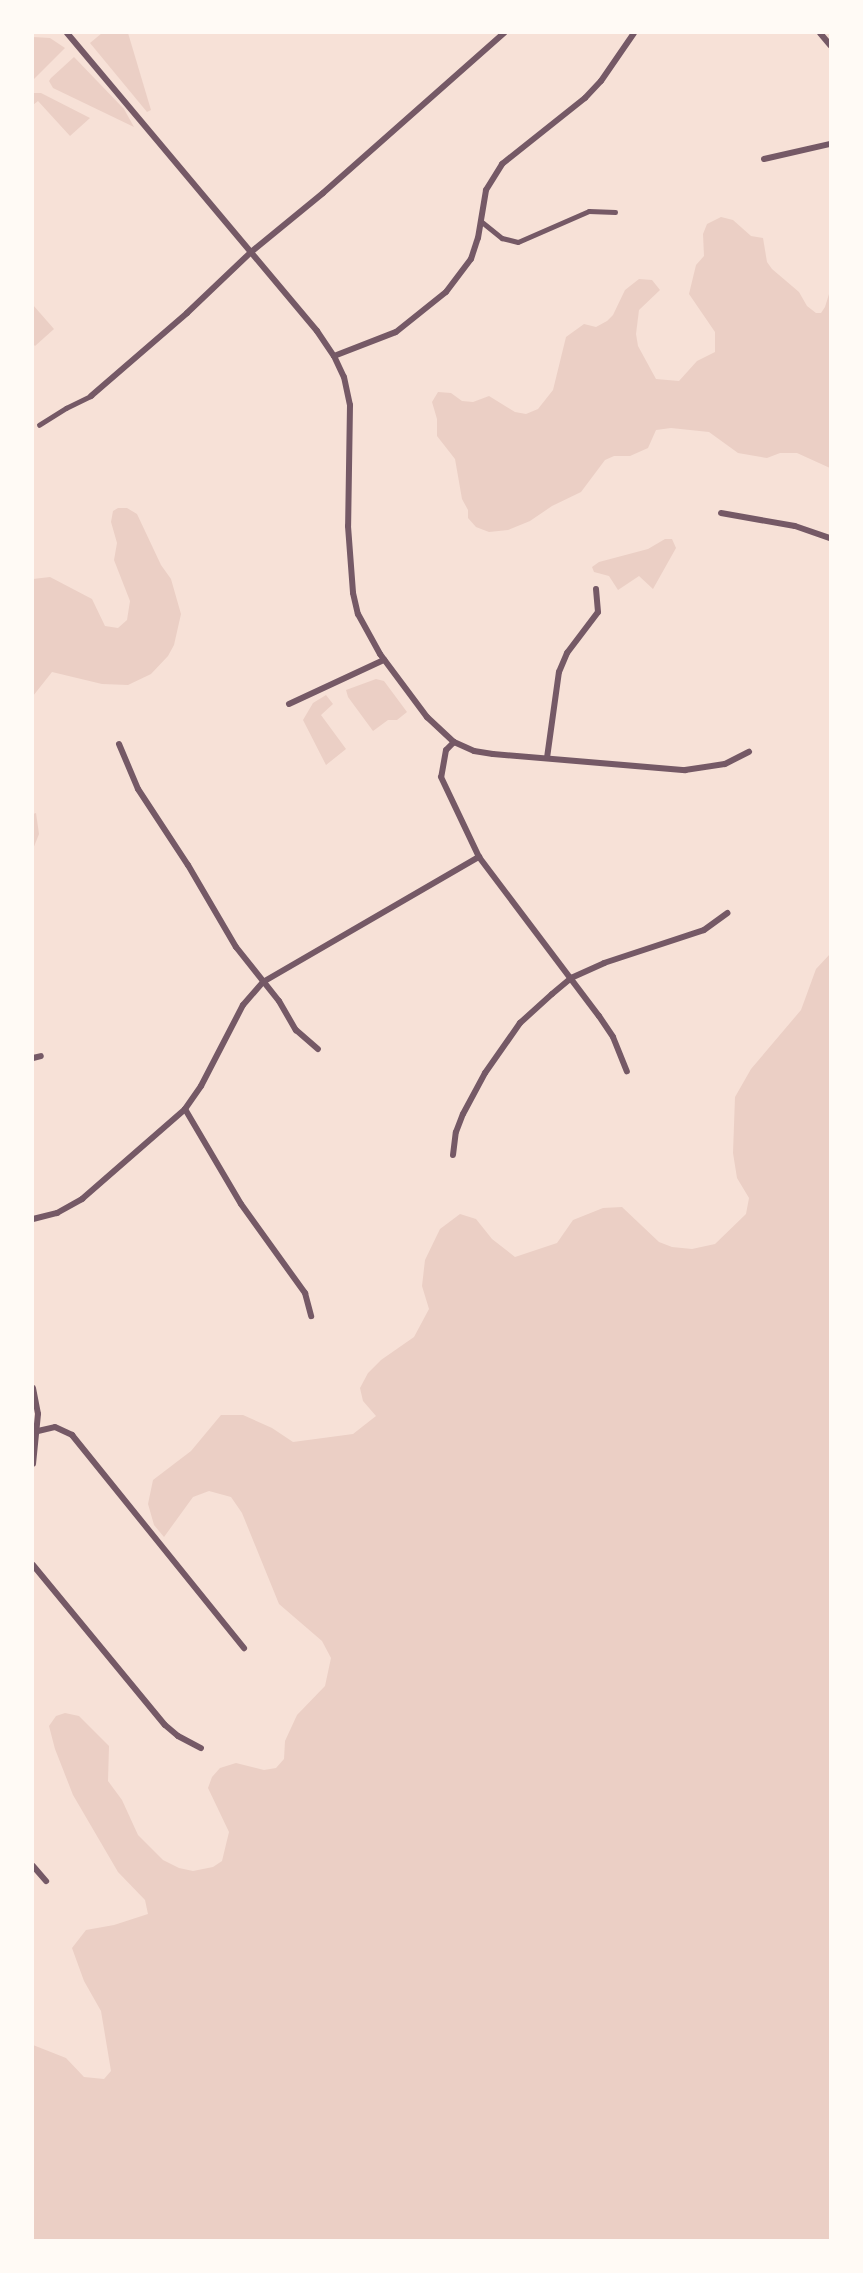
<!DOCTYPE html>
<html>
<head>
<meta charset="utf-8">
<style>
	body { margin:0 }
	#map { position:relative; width:863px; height:2273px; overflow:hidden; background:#f7e1d7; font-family:Bitter,serif }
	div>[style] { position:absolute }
	.green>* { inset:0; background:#ebcfc5 }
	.service>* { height:4.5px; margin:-2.25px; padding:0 2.25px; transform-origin:2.25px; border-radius:2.25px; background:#755966 }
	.minor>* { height:6px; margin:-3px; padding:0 3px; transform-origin:3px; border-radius:3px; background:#755966 }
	span { translate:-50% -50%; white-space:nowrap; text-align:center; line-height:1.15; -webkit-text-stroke:4.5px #fffaf5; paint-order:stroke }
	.frame { position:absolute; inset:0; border:34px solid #fffaf5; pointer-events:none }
</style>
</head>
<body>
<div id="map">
	<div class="green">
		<div style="clip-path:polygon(102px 33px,128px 33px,151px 110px,147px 112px,90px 43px)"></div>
		<div style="clip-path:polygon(33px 37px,50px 38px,65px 48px,33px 80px)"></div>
		<div style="clip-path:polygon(74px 57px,124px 109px,134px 127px,53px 88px,49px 81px,51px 78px)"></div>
		<div style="clip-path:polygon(33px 93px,41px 93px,90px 118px,70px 136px,38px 101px,33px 105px)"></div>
		<div style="clip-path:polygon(721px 217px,733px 220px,751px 236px,763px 238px,767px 262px,772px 269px,799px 292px,807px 306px,816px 313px,821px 313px,825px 307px,829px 294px,830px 271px,830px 468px,797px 453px,780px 453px,767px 458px,738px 453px,709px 432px,671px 428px,656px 430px,648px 448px,630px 456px,614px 456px,605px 460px,581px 492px,552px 506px,530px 521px,508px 530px,489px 532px,476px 527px,468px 518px,468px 510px,462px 499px,455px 459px,437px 436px,437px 419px,432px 402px,438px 392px,451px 393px,462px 401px,473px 402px,489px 396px,515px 412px,526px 414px,538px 409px,553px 390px,566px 337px,584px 324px,596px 327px,607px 321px,613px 315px,625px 290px,639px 279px,652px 280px,660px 290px,639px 310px,636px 334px,638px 346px,656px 379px,679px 381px,697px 361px,715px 352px,715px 332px,689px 294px,696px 265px,704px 256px,703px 234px,707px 224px)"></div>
		<div style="clip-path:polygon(33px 305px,54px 329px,35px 346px,33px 344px)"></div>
		<div style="clip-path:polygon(118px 508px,127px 508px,137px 514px,161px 565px,171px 579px,181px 614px,174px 645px,168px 656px,151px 674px,128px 685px,102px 684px,52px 672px,33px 696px,33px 579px,50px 577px,92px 599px,105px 626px,118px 628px,127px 620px,130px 601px,114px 560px,117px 543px,111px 522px,113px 511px)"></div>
		<div style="clip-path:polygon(665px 539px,672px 539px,676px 548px,653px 589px,639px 576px,618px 590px,609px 576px,594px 572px,592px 567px,599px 562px,648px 549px)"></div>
		<div style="clip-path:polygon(376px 679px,384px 681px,407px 712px,397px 720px,388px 720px,373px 731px,348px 697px,346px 690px)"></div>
		<div style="clip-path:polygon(326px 695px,333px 704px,321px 715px,346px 749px,326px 765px,303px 720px,313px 703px)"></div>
		<div style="clip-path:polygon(36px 813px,39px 834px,33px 849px,33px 814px)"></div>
		<div style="clip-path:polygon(830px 954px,830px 2240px,33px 2240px,33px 2045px,66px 2058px,84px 2077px,104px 2079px,111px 2071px,101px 2011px,84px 1981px,72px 1948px,86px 1930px,114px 1925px,148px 1914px,145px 1900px,118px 1872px,73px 1795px,55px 1749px,49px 1726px,56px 1716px,65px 1713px,79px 1716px,109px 1746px,108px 1781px,122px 1800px,138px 1835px,163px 1860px,179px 1868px,193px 1871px,213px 1867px,222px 1861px,229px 1832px,208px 1788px,212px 1777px,220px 1768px,236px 1763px,264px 1770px,276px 1768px,284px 1759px,285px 1741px,297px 1715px,325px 1686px,331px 1658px,322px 1641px,279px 1604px,242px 1513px,231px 1497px,209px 1491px,193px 1497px,164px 1537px,154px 1525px,148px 1504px,153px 1480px,191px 1451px,221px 1415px,243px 1415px,272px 1428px,293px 1442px,353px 1434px,376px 1416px,363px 1401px,360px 1388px,368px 1373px,381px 1360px,414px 1337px,429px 1309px,422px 1286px,425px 1260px,440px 1229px,460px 1214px,476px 1219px,492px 1239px,515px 1257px,557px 1243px,573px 1220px,603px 1208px,622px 1207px,659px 1242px,672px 1247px,692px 1249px,715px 1244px,746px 1214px,749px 1198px,737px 1178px,733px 1153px,735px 1097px,751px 1069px,801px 1010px,816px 969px)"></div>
	</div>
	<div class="service">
		<div style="left:481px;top:221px;width:27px;rotate:39deg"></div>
		<div style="left:502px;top:238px;width:16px;rotate:14deg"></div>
		<div style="left:518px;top:242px;width:77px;rotate:-23.6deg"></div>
		<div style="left:589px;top:211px;width:26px;rotate:2deg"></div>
		<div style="left:39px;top:425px;width:32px;rotate:-32deg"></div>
		<div style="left:66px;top:408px;width:28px;rotate:-26deg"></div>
	</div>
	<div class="minor">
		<div style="left:67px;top:33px;width:389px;rotate:50deg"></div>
		<div style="left:317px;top:331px;width:30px;rotate:56deg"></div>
		<div style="left:334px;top:356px;width:23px;rotate:65deg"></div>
		<div style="left:344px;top:377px;width:29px;rotate:78deg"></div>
		<div style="left:350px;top:405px;width:121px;rotate:90.9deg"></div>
		<div style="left:348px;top:526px;width:67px;rotate:85.7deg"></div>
		<div style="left:353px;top:593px;width:22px;rotate:77deg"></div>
		<div style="left:358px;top:614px;width:46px;rotate:61.2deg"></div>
		<div style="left:380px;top:654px;width:79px;rotate:53.3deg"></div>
		<div style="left:427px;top:717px;width:37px;rotate:43deg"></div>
		<div style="left:454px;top:742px;width:22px;rotate:24deg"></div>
		<div style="left:474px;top:751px;width:19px;rotate:9deg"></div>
		<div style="left:493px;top:754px;width:193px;rotate:4.8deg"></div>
		<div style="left:685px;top:770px;width:40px;rotate:-8.5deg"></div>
		<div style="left:725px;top:764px;width:27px;rotate:-27deg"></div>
		<div style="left:820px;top:33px;width:16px;rotate:50deg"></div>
		<div style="left:764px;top:159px;width:68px;rotate:-12.8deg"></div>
		<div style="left:334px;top:356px;width:66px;rotate:-21.2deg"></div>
		<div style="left:396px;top:332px;width:64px;rotate:-38.7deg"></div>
		<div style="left:446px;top:292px;width:41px;rotate:-52.9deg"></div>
		<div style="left:471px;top:259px;width:22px;rotate:-72deg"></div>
		<div style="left:478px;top:238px;width:49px;rotate:-80.5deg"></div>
		<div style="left:486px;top:190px;width:31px;rotate:-58deg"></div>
		<div style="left:502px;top:164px;width:106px;rotate:-38.5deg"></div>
		<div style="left:585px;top:98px;width:23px;rotate:-47deg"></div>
		<div style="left:601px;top:81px;width:58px;rotate:-55.5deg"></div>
		<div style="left:91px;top:396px;width:127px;rotate:-40.8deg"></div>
		<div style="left:187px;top:313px;width:88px;rotate:-43.6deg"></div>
		<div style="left:251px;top:252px;width:93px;rotate:-39.3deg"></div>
		<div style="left:323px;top:193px;width:242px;rotate:-41.5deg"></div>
		<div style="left:721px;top:513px;width:75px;rotate:10deg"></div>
		<div style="left:795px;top:526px;width:37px;rotate:19deg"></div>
		<div style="left:289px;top:704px;width:105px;rotate:-24.9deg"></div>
		<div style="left:454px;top:742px;width:11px;rotate:135deg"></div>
		<div style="left:446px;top:750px;width:27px;rotate:100deg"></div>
		<div style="left:441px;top:777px;width:89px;rotate:64.6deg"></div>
		<div style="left:479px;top:857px;width:199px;rotate:53deg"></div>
		<div style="left:599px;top:1016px;width:25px;rotate:56deg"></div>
		<div style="left:613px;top:1037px;width:37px;rotate:68deg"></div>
		<div style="left:119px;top:744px;width:49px;rotate:67.1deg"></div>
		<div style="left:138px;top:789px;width:91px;rotate:56.7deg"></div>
		<div style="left:188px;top:865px;width:95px;rotate:59.7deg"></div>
		<div style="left:236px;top:947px;width:69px;rotate:51.5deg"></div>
		<div style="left:279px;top:1001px;width:34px;rotate:60deg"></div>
		<div style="left:296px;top:1030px;width:29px;rotate:41deg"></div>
		<div style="left:547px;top:758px;width:87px;rotate:-82.1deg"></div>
		<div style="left:559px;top:672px;width:21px;rotate:-67deg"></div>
		<div style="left:567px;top:653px;width:51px;rotate:-52.9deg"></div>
		<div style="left:598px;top:612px;width:23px;rotate:-95deg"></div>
		<div style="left:33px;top:1058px;width:8px;rotate:-14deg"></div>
		<div style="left:185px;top:1109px;width:110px;rotate:59.5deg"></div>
		<div style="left:241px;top:1204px;width:110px;rotate:54.3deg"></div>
		<div style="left:305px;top:1293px;width:24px;rotate:75deg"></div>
		<div style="left:453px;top:1155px;width:23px;rotate:-83deg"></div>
		<div style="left:456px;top:1132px;width:19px;rotate:-69deg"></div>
		<div style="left:463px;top:1114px;width:47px;rotate:-61.8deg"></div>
		<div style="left:485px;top:1073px;width:61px;rotate:-55deg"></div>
		<div style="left:520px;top:1023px;width:43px;rotate:-42.2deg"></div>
		<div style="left:552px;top:994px;width:25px;rotate:-40deg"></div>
		<div style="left:571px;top:978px;width:36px;rotate:-24deg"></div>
		<div style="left:604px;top:963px;width:105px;rotate:-18.3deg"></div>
		<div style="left:704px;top:930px;width:29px;rotate:-36deg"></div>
		<div style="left:33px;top:1219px;width:25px;rotate:-14deg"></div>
		<div style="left:57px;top:1213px;width:29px;rotate:-29deg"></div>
		<div style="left:82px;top:1199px;width:137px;rotate:-41.1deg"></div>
		<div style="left:185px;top:1109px;width:28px;rotate:-55deg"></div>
		<div style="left:201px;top:1086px;width:91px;rotate:-62.6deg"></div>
		<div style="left:243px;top:1005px;width:30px;rotate:-49deg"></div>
		<div style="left:263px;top:982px;width:250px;rotate:-30.1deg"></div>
		<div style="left:33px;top:1388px;width:26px;rotate:79deg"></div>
		<div style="left:38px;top:1414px;width:50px;rotate:95.7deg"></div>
		<div style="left:38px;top:1431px;width:17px;rotate:-13deg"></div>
		<div style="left:55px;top:1427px;width:19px;rotate:25deg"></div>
		<div style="left:72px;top:1435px;width:274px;rotate:51.1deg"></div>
		<div style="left:33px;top:1565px;width:207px;rotate:50.5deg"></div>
		<div style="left:165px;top:1725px;width:17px;rotate:40deg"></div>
		<div style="left:178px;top:1736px;width:26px;rotate:28deg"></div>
		<div style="left:33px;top:1866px;width:20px;rotate:49deg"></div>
	</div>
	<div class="frame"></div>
</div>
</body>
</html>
